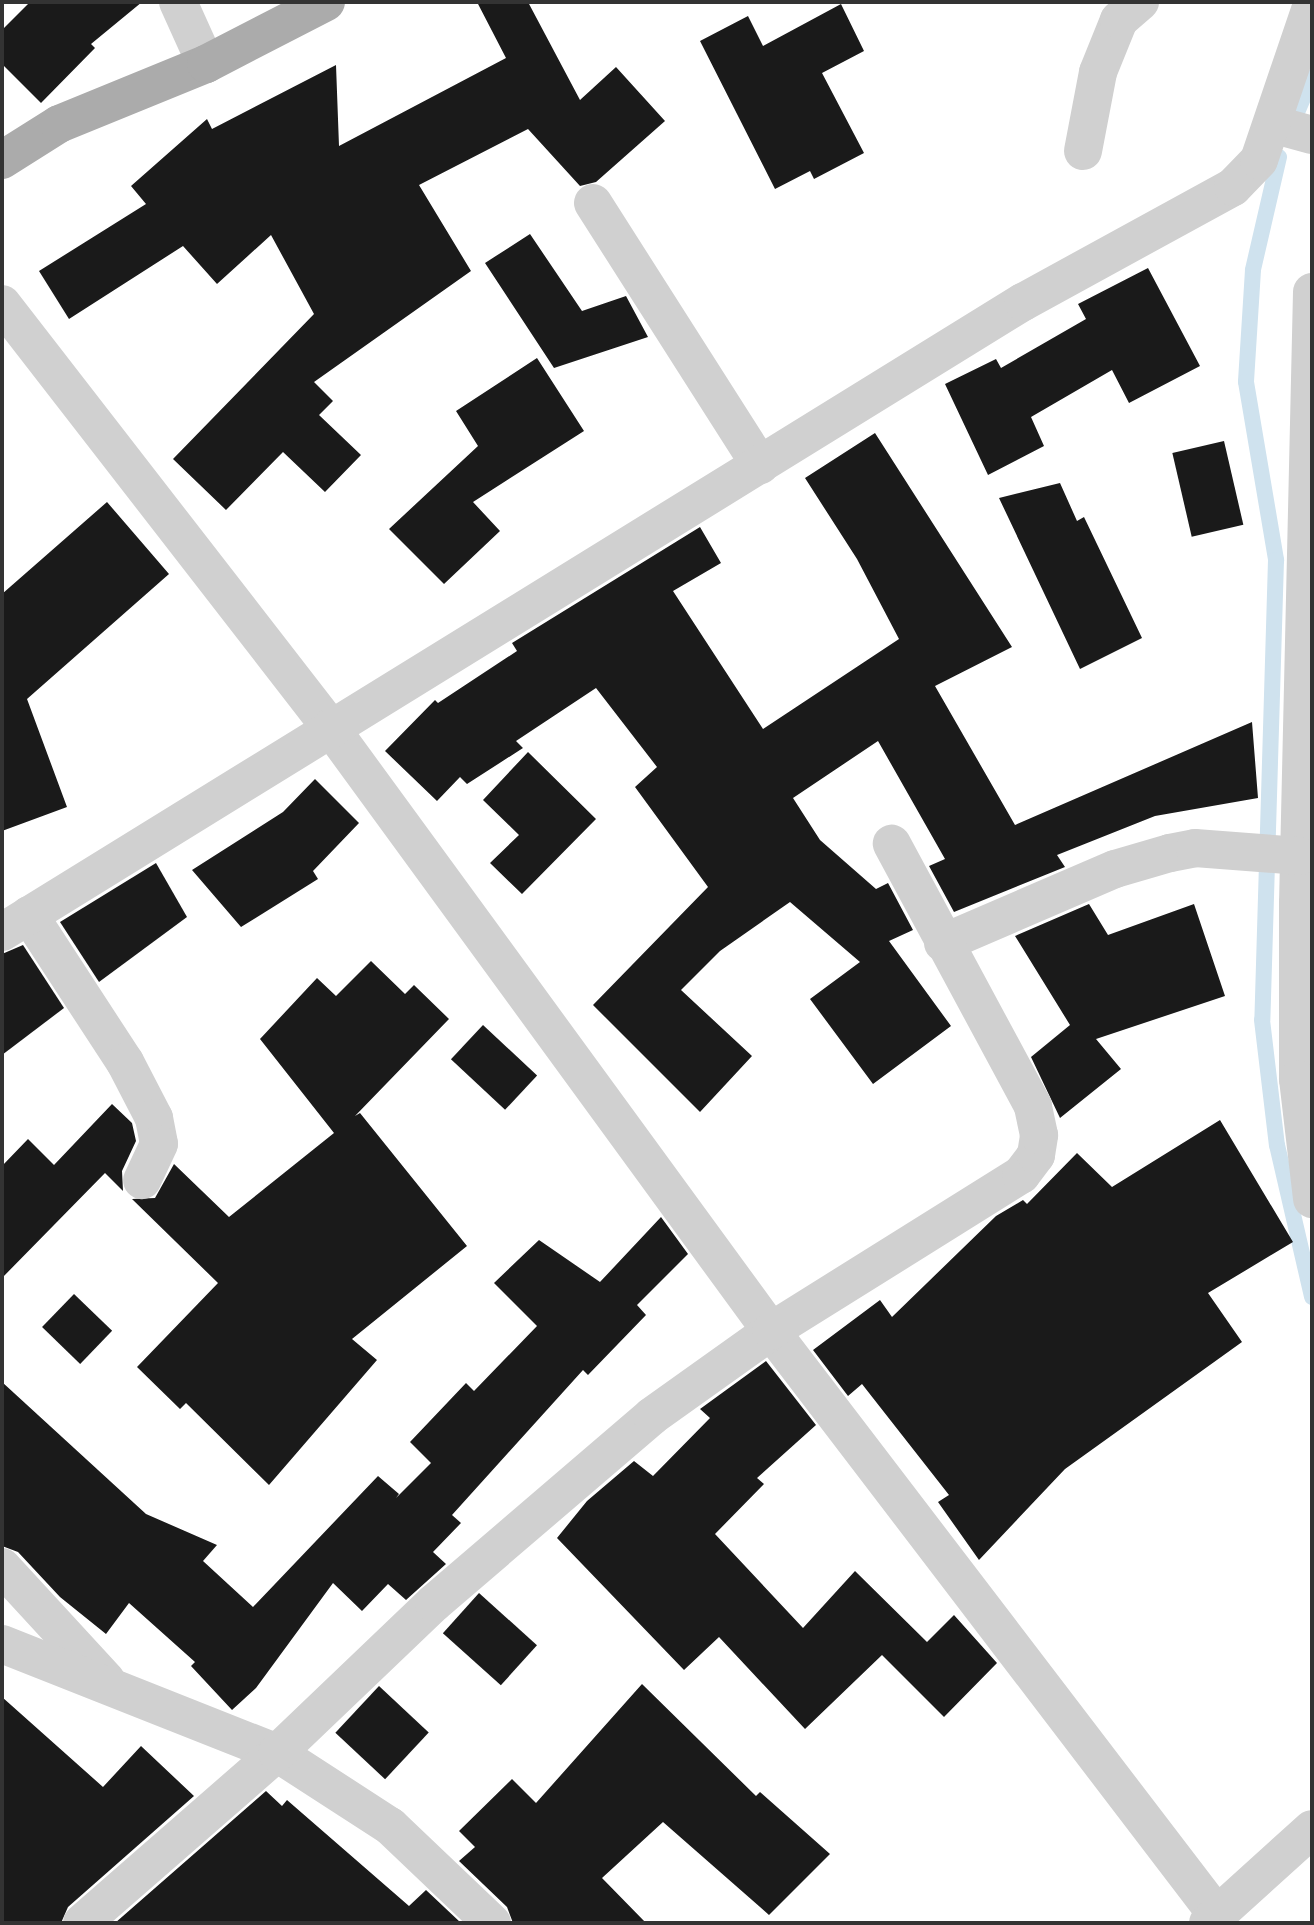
<!DOCTYPE html>
<html>
<head>
<meta charset="utf-8">
<style>
	body { margin:0 }
	#map { position:relative; width:1314px; height:1925px; overflow:hidden; background:#fff; font-family:"Titillium Web",sans-serif }
	div>[style] { position:absolute }
	.stream>* { height:16px; margin:-8px; padding:0 8px; transform-origin:8px; border-radius:8px; background:#cfe2ee }
	.building>* { inset:0; background:#1a1a1a; transform-origin:0 0 }
	.minor>* { height:38px; margin:-19px; padding:0 19px; transform-origin:19px; border-radius:19px; background:#d0d0d0 }
	.major>* { height:38px; margin:-19px; padding:0 19px; transform-origin:19px; border-radius:19px; background:#ababab }
	span { translate:-50% -50%; white-space:nowrap; text-align:center; line-height:1.15; -webkit-text-stroke:7px #fff; paint-order:stroke }
	.frame { position:absolute; inset:0; border:4px solid #333; pointer-events:none }
</style>
</head>
<body>
<div id="map">
	<div class="stream">
		<div style="left:1290px;top:129px;width:56px;rotate:-67.1deg"></div>
		<div style="left:1279px;top:157px;width:116px;rotate:103deg"></div>
		<div style="left:1253px;top:270px;width:112px;rotate:93.6deg"></div>
		<div style="left:1246px;top:382px;width:181px;rotate:80.4deg"></div>
		<div style="left:1276px;top:560px;width:460px;rotate:91.7deg"></div>
		<div style="left:1262px;top:1020px;width:126px;rotate:83.2deg"></div>
		<div style="left:1277px;top:1145px;width:156px;rotate:77deg"></div>
	</div>
	<div class="building">
		<div style="clip-path:polygon(30px 2px,142px 2px,91px 44px,95px 48px,41px 103px,2px 64px,2px 30px)"></div>
		<div style="clip-path:polygon(477px 2px,528px 2px,580px 100px,616px 67px,665px 121px,596px 182px,580px 186px,528px 129px,419px 185px,471px 271px,314px 382px,333px 401px,319px 415px,361px 455px,325px 492px,283px 452px,226px 510px,173px 459px,314px 314px,271px 235px,217px 284px,183px 246px,69px 319px,39px 271px,146px 204px,131px 186px,207px 119px,212px 129px,336px 65px,339px 146px,506px 58px)"></div>
		<div style="clip-path:polygon(841px 4px,864px 51px,822px 73px,864px 153px,814px 179px,810px 171px,775px 189px,700px 41px,748px 16px,763px 46px)"></div>
		<div style="clip-path:polygon(530px 234px,582px 311px,626px 296px,648px 337px,554px 368px,485px 263px)"></div>
		<div style="clip-path:polygon(1148px 268px,1200px 366px,1129px 403px,1112px 370px,1031px 417px,1044px 446px,988px 475px,945px 384px,996px 359px,1001px 368px,1086px 319px,1078px 304px)"></div>
		<div style="clip-path:polygon(537px 358px,584px 431px,473px 502px,500px 531px,444px 584px,389px 529px,478px 446px,456px 411px)"></div>
		<div style="clip-path:polygon(875px 433px,1012px 647px,935px 686px,1015px 825px,1252px 722px,1258px 798px,1155px 816px,1057px 855px,1065px 867px,954px 912px,929px 866px,945px 859px,878px 741px,793px 798px,820px 840px,876px 889px,888px 883px,913px 930px,889px 941px,951px 1026px,873px 1084px,810px 999px,860px 962px,790px 902px,720px 951px,681px 990px,752px 1056px,700px 1112px,593px 1005px,708px 887px,635px 787px,657px 767px,596px 688px,516px 741px,523px 748px,467px 784px,460px 777px,437px 801px,385px 751px,435px 700px,438px 703px,517px 651px,512px 643px,700px 527px,721px 563px,673px 591px,763px 729px,899px 639px,857px 559px,805px 478px)"></div>
		<div style="left:1224px;top:441px;width:86px;height:53px;rotate:77deg"></div>
		<div style="clip-path:polygon(1060px 483px,1077px 521px,1084px 517px,1142px 638px,1080px 669px,999px 498px)"></div>
		<div style="clip-path:polygon(107px 502px,169px 574px,27px 699px,67px 807px,2px 831px,2px 594px)"></div>
		<div style="clip-path:polygon(528px 752px,596px 819px,522px 894px,490px 863px,519px 835px,483px 800px)"></div>
		<div style="clip-path:polygon(315px 779px,359px 823px,313px 871px,318px 879px,241px 927px,192px 870px,283px 812px)"></div>
		<div style="clip-path:polygon(156px 863px,187px 917px,99px 982px,60px 922px)"></div>
		<div style="clip-path:polygon(1089px 904px,1108px 935px,1194px 904px,1225px 996px,1096px 1039px,1121px 1069px,1060px 1118px,1031px 1057px,1070px 1025px,1015px 936px)"></div>
		<div style="clip-path:polygon(23px 945px,64px 1008px,2px 1055px,2px 954px)"></div>
		<div style="clip-path:polygon(371px 961px,405px 994px,414px 985px,449px 1019px,355px 1116px,360px 1113px,467px 1246px,352px 1339px,377px 1360px,269px 1485px,186px 1403px,180px 1409px,137px 1367px,218px 1283px,132px 1199px,155px 1198px,174px 1164px,229px 1217px,334px 1133px,260px 1039px,317px 978px,336px 996px)"></div>
		<div style="left:483px;top:1025px;width:74px;height:47px;rotate:43deg"></div>
		<div style="clip-path:polygon(112px 1104px,132px 1123px,136px 1141px,122px 1171px,123px 1191px,105px 1173px,2px 1278px,2px 1166px,28px 1139px,54px 1165px)"></div>
		<div style="clip-path:polygon(1220px 1120px,1293px 1242px,1208px 1293px,1242px 1342px,1065px 1469px,979px 1560px,938px 1502px,949px 1495px,862px 1384px,848px 1396px,813px 1350px,880px 1300px,892px 1317px,996px 1216px,1023px 1200px,1027px 1204px,1077px 1153px,1112px 1187px)"></div>
		<div style="clip-path:polygon(661px 1217px,688px 1254px,637px 1305px,646px 1315px,588px 1375px,583px 1370px,452px 1515px,461px 1523px,433px 1552px,446px 1564px,406px 1600px,388px 1584px,362px 1611px,333px 1583px,256px 1688px,232px 1710px,191px 1666px,195px 1662px,129px 1603px,106px 1634px,60px 1597px,18px 1552px,2px 1546px,2px 1382px,146px 1514px,217px 1545px,203px 1561px,253px 1607px,378px 1476px,399px 1494px,396px 1498px,431px 1463px,410px 1442px,466px 1383px,474px 1391px,537px 1326px,494px 1283px,539px 1240px,600px 1282px)"></div>
		<div style="left:74px;top:1294px;width:53px;height:46px;rotate:44deg"></div>
		<div style="clip-path:polygon(766px 1361px,816px 1425px,757px 1478px,764px 1484px,715px 1534px,803px 1628px,855px 1571px,927px 1642px,954px 1615px,997px 1663px,944px 1717px,882px 1655px,805px 1729px,719px 1637px,684px 1670px,557px 1538px,587px 1501px,634px 1461px,653px 1476px,710px 1418px,700px 1409px)"></div>
		<div style="left:479px;top:1593px;width:78px;height:54px;rotate:42deg"></div>
		<div style="clip-path:polygon(642px 1684px,756px 1796px,760px 1792px,830px 1854px,769px 1915px,663px 1822px,602px 1878px,646px 1923px,513px 1923px,507px 1907px,459px 1861px,475px 1847px,459px 1831px,512px 1779px,536px 1803px)"></div>
		<div style="left:379px;top:1686px;width:68px;height:64px;rotate:43deg"></div>
		<div style="clip-path:polygon(2px 1697px,103px 1787px,141px 1746px,194px 1796px,68px 1907px,61px 1923px,2px 1923px)"></div>
		<div style="clip-path:polygon(266px 1791px,282px 1806px,287px 1800px,409px 1906px,426px 1890px,461px 1923px,115px 1923px)"></div>
	</div>
	<div class="minor">
		<div style="left:178px;top:2px;width:68px;rotate:65.7deg"></div>
		<div style="left:1272px;top:124px;width:41px;rotate:15.4deg"></div>
		<div style="left:1083px;top:151px;width:80px;rotate:-79.2deg"></div>
		<div style="left:1098px;top:72px;width:56px;rotate:-68deg"></div>
		<div style="left:1119px;top:20px;width:28px;rotate:-41deg"></div>
		<div style="left:593px;top:203px;width:311px;rotate:57.5deg"></div>
		<div style="left:1312px;top:292px;width:611px;rotate:91.31deg"></div>
		<div style="left:1298px;top:903px;width:176px;rotate:90deg"></div>
		<div style="left:1298px;top:1079px;width:121px;rotate:83.3deg"></div>
		<div style="left:2px;top:304px;width:535px;rotate:52.21deg"></div>
		<div style="left:330px;top:727px;width:748px;rotate:53.87deg"></div>
		<div style="left:771px;top:1331px;width:735px;rotate:52.63deg"></div>
		<div style="left:29px;top:915px;width:176px;rotate:56.9deg"></div>
		<div style="left:125px;top:1062px;width:63px;rotate:62.6deg"></div>
		<div style="left:154px;top:1118px;width:26px;rotate:79deg"></div>
		<div style="left:159px;top:1144px;width:40px;rotate:115deg"></div>
		<div style="left:2px;top:932px;width:1200px;rotate:-31.68deg"></div>
		<div style="left:1023px;top:302px;width:239px;rotate:-28.7deg"></div>
		<div style="left:1233px;top:187px;width:37px;rotate:-46deg"></div>
		<div style="left:1259px;top:160px;width:165px;rotate:-71.2deg"></div>
		<div style="left:943px;top:943px;width:187px;rotate:-23.3deg"></div>
		<div style="left:1115px;top:869px;width:57px;rotate:-16.2deg"></div>
		<div style="left:1170px;top:853px;width:25px;rotate:-11deg"></div>
		<div style="left:1195px;top:848px;width:105px;rotate:4.4deg"></div>
		<div style="left:2px;top:1567px;width:154px;rotate:47.4deg"></div>
		<div style="left:2px;top:1644px;width:296px;rotate:21.6deg"></div>
		<div style="left:277px;top:1753px;width:135px;rotate:32.9deg"></div>
		<div style="left:390px;top:1826px;width:141px;rotate:43.6deg"></div>
		<div style="left:82px;top:1923px;width:259px;rotate:-41.1deg"></div>
		<div style="left:277px;top:1753px;width:217px;rotate:-43.7deg"></div>
		<div style="left:434px;top:1603px;width:287px;rotate:-40.6deg"></div>
		<div style="left:652px;top:1416px;width:146px;rotate:-35.5deg"></div>
		<div style="left:771px;top:1331px;width:295px;rotate:-32deg"></div>
		<div style="left:1021px;top:1175px;width:25px;rotate:-53deg"></div>
		<div style="left:1036px;top:1155px;width:20px;rotate:-81deg"></div>
		<div style="left:1039px;top:1135px;width:30px;rotate:-102deg"></div>
		<div style="left:1033px;top:1106px;width:298px;rotate:-118.3deg"></div>
		<div style="left:1208px;top:1923px;width:140px;rotate:-42.1deg"></div>
	</div>
	<div class="major">
		<div style="left:2px;top:160px;width:67px;rotate:-32.3deg"></div>
		<div style="left:59px;top:124px;width:159px;rotate:-22.2deg"></div>
		<div style="left:206px;top:64px;width:135px;rotate:-27.3deg"></div>
	</div>
	<div class="frame"></div>
</div>
</body>
</html>
